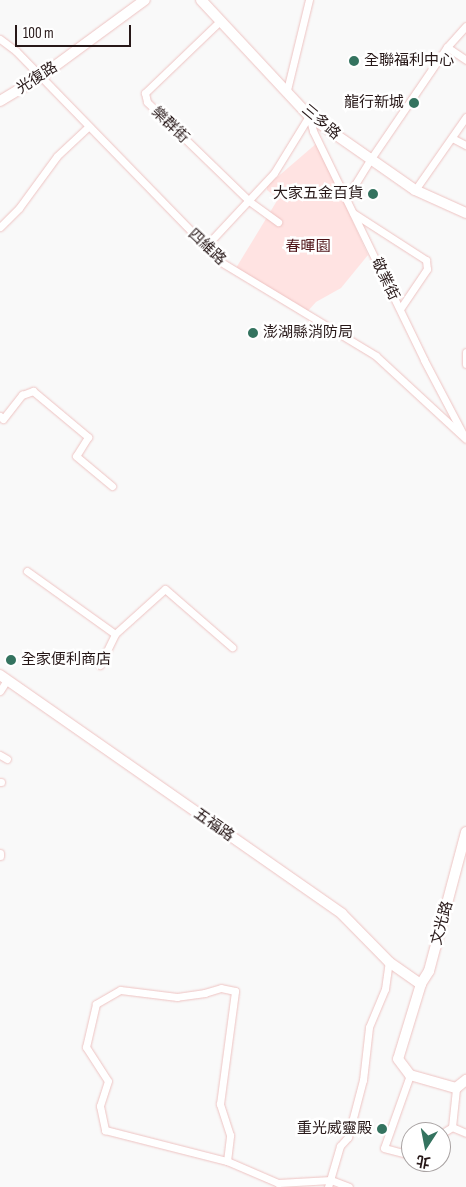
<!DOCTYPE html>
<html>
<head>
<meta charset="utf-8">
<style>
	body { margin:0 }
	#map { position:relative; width:466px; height:1187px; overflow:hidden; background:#f9f9f9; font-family:"Sofia Sans Condensed","Noto Sans TC",sans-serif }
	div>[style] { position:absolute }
	.green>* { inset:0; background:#ffe3e2 }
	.roads { filter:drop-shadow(0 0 1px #eec3c2) drop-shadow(0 0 1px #eec3c2) }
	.street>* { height:7px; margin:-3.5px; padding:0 3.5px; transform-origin:3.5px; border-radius:3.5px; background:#fff }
	.secondary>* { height:10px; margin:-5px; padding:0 5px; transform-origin:5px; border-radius:5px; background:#fff }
	.dots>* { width:14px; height:14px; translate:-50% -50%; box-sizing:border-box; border:2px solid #fff; border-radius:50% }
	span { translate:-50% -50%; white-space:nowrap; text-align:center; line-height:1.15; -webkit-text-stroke:5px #fff; paint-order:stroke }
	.poi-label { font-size:15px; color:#271818 }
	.left { translate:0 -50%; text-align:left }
	.right { translate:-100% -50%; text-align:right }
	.street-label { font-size:15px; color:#271818 }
	.park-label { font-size:15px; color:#4d1216 }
	.north { position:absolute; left:401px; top:1122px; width:50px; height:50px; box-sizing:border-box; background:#fff; border:1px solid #a9a3a3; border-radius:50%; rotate:191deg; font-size:14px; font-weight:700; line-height:20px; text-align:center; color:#271818 }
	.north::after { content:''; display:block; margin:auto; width:18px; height:22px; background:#34735f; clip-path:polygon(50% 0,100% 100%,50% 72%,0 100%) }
	.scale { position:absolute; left:15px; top:25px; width:116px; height:22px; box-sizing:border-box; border:2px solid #271818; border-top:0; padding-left:6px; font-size:15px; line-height:18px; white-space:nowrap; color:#271818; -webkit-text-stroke:4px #fff; paint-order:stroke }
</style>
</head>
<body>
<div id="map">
	<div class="green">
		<div style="clip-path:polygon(317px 143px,368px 255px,341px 288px,316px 302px,307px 312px,236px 268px,278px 199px,267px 190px,267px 186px)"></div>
	</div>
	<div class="roads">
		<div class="street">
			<div style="left:220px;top:21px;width:104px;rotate:136.2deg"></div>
			<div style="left:145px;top:93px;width:9px;rotate:77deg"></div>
			<div style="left:147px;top:102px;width:142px;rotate:44.1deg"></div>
			<div style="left:249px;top:201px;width:36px;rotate:36deg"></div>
			<div style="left:0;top:39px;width:20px;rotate:37deg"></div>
			<div style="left:16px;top:51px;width:294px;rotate:45.8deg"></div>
			<div style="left:221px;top:262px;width:181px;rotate:31.2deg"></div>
			<div style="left:376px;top:356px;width:122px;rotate:42.7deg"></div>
			<div style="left:447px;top:47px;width:23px;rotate:34deg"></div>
			<div style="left:287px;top:90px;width:93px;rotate:-76.3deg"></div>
			<div style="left:309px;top:116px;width:16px;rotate:75deg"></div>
			<div style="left:313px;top:131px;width:254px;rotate:64.1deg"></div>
			<div style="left:424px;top:360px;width:84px;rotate:62.2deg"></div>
			<div style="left:452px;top:138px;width:16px;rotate:27deg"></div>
			<div style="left:415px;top:190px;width:89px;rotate:-55.1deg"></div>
			<div style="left:346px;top:199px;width:46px;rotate:-58.4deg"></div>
			<div style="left:370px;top:160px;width:137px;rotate:-55.7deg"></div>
			<div style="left:447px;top:47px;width:28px;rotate:-48deg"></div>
			<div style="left:353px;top:213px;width:87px;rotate:32.8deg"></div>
			<div style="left:426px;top:260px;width:9px;rotate:84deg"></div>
			<div style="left:427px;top:269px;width:48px;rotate:124deg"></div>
			<div style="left:0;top:227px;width:27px;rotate:-45deg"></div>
			<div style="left:19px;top:208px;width:64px;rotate:-53.8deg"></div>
			<div style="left:57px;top:156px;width:42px;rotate:-43.1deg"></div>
			<div style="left:205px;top:247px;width:101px;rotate:-47deg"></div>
			<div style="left:274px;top:173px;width:67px;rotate:-58.4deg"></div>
			<div style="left:466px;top:352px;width:12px;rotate:90deg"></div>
			<div style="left:0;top:416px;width:4px;rotate:45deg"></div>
			<div style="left:3px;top:419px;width:31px;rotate:-52deg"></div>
			<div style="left:22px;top:395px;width:12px;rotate:-20deg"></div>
			<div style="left:33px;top:391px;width:72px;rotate:39.9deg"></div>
			<div style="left:88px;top:437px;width:22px;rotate:122deg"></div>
			<div style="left:76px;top:456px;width:47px;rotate:39.8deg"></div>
			<div style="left:27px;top:571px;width:108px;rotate:35.6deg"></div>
			<div style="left:100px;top:665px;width:34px;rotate:-64deg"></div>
			<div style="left:115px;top:634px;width:67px;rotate:-42deg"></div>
			<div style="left:165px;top:589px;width:89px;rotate:40.9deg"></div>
			<div style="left:0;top:691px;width:13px;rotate:-58deg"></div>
			<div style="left:0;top:755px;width:8px;rotate:30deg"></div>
			<div style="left:0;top:782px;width:1px"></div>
			<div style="left:0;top:853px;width:3px;rotate:90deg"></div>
			<div style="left:410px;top:1075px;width:77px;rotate:109.6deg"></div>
			<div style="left:384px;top:1148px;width:24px;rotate:15deg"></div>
			<div style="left:407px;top:1154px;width:4px;rotate:-27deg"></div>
			<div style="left:452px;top:1127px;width:39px;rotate:-84deg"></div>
			<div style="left:441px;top:1134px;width:13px;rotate:-32deg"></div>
			<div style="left:452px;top:1127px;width:15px;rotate:23deg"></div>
			<div style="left:227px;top:1161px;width:26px;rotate:-83deg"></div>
			<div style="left:230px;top:1135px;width:33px;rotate:-108deg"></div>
			<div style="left:220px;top:1104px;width:114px;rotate:-82.4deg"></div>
			<div style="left:235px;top:991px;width:14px;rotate:-168deg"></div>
			<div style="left:221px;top:988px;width:17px;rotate:163deg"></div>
			<div style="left:205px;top:993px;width:28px;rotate:172deg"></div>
			<div style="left:177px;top:997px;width:57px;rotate:-173deg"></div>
			<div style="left:120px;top:990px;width:28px;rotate:150deg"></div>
			<div style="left:96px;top:1004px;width:44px;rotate:103.1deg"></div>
			<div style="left:86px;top:1047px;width:40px;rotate:57.1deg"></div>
			<div style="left:108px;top:1081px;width:26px;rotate:108deg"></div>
			<div style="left:100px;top:1106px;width:25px;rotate:78deg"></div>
			<div style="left:105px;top:1130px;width:126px;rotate:14.3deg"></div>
			<div style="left:227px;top:1161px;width:56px;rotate:23.3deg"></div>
			<div style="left:278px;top:1183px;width:53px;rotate:-3.2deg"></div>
			<div style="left:331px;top:1180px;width:19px;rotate:21deg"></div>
			<div style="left:328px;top:1187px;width:43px;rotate:-73.7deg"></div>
			<div style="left:340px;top:1146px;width:12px;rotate:-48deg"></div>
			<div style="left:348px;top:1137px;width:59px;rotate:-75.3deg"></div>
			<div style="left:363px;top:1080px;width:53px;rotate:-83.5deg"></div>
			<div style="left:369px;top:1027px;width:41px;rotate:-67.2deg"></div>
			<div style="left:385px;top:989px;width:27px;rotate:-82deg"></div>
		</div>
		<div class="secondary">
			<div style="left:201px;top:0;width:158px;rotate:47deg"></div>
			<div style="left:309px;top:116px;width:129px;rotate:34.9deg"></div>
			<div style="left:415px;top:190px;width:56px;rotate:24.3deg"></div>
			<div style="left:0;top:101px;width:47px;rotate:-31deg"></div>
			<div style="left:40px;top:77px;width:130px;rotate:-36.3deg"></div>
			<div style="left:0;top:675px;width:417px;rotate:34.9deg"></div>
			<div style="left:342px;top:914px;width:67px;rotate:45.6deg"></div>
			<div style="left:389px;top:962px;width:39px;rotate:35deg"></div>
			<div style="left:466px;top:832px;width:144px;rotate:104.9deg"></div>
			<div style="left:429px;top:971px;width:15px;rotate:122deg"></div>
			<div style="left:421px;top:984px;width:78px;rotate:107deg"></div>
			<div style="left:398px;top:1059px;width:20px;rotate:53deg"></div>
			<div style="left:410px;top:1075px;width:48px;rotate:15.8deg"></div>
			<div style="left:456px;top:1088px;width:13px;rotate:-39deg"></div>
		</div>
	</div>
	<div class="dots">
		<div style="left:354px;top:61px;background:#34735f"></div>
		<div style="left:414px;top:103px;background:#34735f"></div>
		<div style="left:373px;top:194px;background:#34735f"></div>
		<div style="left:253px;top:333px;background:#34735f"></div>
		<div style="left:11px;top:660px;background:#34735f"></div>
		<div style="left:382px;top:1129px;background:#34735f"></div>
	</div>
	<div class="poi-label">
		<span class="left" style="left:364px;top:61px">全聯福利中心</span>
		<span class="right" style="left:404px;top:103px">龍行新城</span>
		<span class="right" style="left:363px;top:194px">大家五金百貨</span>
		<span class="left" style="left:263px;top:333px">澎湖縣消防局</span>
		<span class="left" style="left:21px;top:660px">全家便利商店</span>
		<span class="right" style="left:372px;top:1129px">重光威靈殿</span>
	</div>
	<div class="street-label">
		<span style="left:37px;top:78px;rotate:-33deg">光復路</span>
		<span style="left:321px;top:122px;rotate:40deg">三多路</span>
		<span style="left:170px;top:125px;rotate:44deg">樂群街</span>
		<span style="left:207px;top:247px;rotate:43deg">四維路</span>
		<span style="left:385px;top:279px;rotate:64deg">敬業街</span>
		<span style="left:214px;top:825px;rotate:35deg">五福路</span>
		<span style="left:442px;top:923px;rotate:-75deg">文光路</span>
	</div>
	<div class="park-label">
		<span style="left:308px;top:247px">春暉園</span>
	</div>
	<div class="north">北</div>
	<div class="scale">100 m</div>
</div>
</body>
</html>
